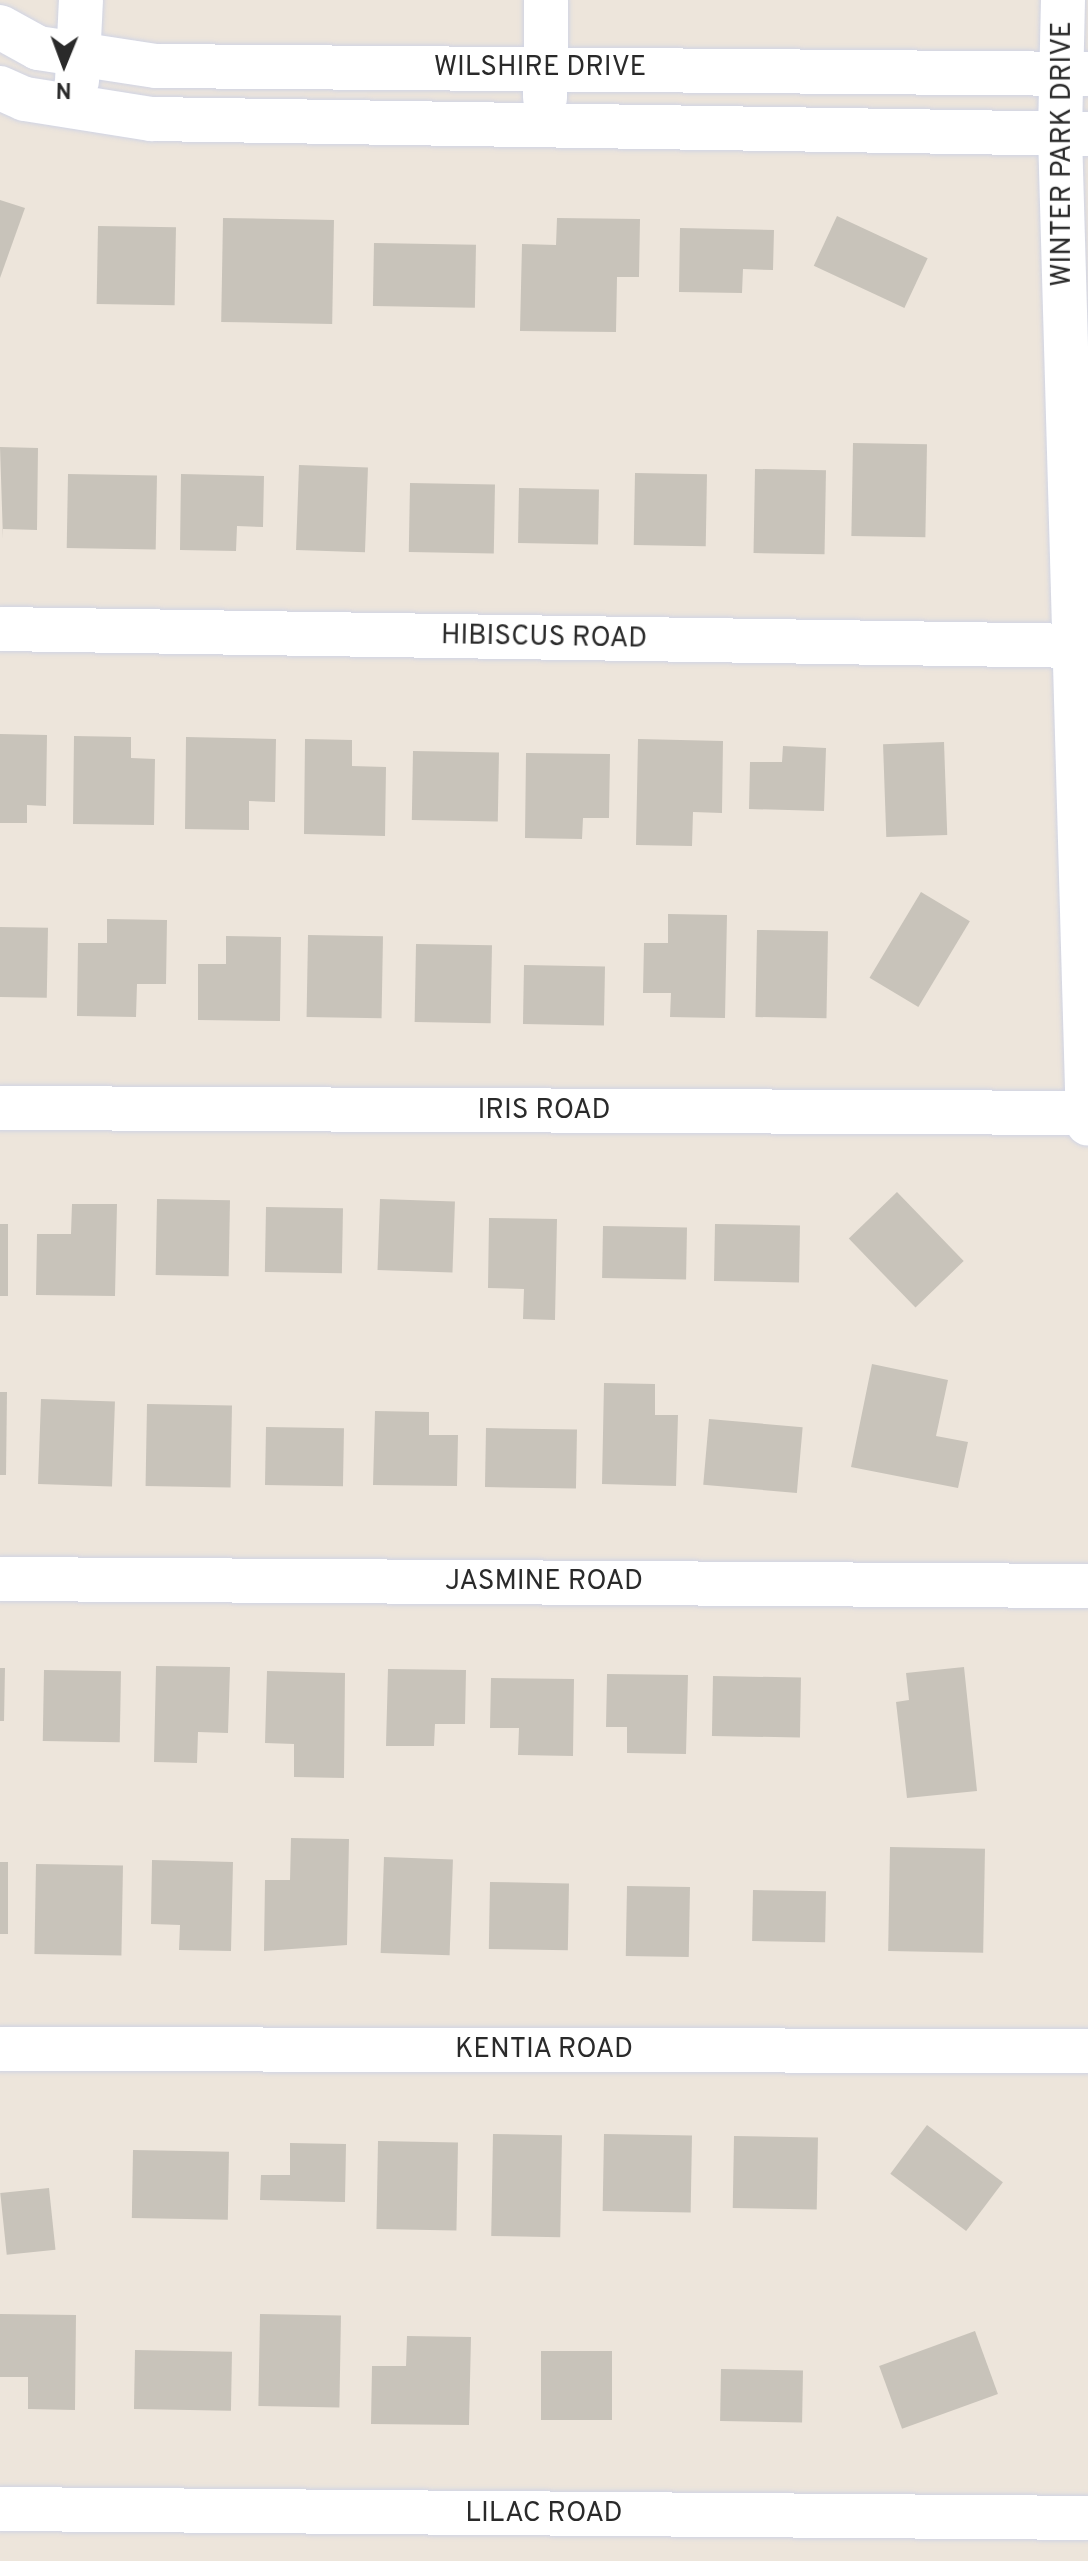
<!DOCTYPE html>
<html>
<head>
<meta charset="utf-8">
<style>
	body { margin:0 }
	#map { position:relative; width:1088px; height:2561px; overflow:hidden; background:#ede5db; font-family:Overpass,sans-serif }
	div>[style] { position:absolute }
	.building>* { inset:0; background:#c8c3ba; transform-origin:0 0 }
	.roads { filter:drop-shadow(0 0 2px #d0d4e4) drop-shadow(0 0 2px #d0d4e4) }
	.minor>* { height:44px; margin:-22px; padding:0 22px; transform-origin:22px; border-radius:22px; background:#fff }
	span { translate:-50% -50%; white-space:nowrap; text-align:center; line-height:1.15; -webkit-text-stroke:8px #fff; paint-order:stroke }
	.street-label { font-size:28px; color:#2a2a2a }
	.north { position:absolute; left:24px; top:24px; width:80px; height:80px; -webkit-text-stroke:6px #fff; paint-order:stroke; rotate:181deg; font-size:22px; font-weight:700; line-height:32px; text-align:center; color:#2a2a2a }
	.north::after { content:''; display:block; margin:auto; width:28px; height:36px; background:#2a2a2a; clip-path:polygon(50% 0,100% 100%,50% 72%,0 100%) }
</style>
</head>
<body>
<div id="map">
	<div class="building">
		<div style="clip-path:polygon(0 200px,25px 208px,0 278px)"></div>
		<div style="left:837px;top:216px;width:100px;height:55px;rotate:25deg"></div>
		<div style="left:223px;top:218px;width:111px;height:104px;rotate:1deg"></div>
		<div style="clip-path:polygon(557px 218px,640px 219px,639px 277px,617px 277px,616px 332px,520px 331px,522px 244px,556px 245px)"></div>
		<div style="left:98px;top:226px;width:78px;height:78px;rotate:1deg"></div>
		<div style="clip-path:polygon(680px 228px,774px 230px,773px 270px,743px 269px,742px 293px,679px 292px)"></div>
		<div style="left:374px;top:243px;width:102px;height:63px;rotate:1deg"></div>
		<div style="left:853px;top:443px;width:74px;height:93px;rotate:1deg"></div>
		<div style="clip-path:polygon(0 447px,38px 448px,37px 530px,3px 529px,3px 539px)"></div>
		<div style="left:299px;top:465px;width:69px;height:85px;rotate:2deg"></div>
		<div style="left:755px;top:469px;width:71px;height:84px;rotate:1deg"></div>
		<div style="left:635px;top:473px;width:72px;height:72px;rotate:1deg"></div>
		<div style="left:68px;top:474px;width:89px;height:74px;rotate:1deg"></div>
		<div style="clip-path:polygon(181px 474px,264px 476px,263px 527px,237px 526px,236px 551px,180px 550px)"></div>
		<div style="left:410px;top:483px;width:85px;height:69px;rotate:1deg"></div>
		<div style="left:519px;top:488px;width:80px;height:55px;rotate:1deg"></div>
		<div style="clip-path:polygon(0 734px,47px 735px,46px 806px,27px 805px,27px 823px,0 823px)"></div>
		<div style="clip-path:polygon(74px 736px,131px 737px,131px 758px,155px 759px,154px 825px,73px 824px)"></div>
		<div style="clip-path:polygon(186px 737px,276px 739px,275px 802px,249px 801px,249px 830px,185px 829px)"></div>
		<div style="clip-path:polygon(305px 739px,352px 740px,352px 766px,386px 767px,385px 836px,304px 834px)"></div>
		<div style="clip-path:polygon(638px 739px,723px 741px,722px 813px,693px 812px,692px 846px,636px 845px)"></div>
		<div style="left:944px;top:742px;width:93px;height:61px;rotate:88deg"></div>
		<div style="clip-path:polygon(783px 746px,826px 748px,824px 811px,749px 809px,750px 762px,782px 762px)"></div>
		<div style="left:413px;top:751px;width:86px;height:69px;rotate:1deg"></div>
		<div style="clip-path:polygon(526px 753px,610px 754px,609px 818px,583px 818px,582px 839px,525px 838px)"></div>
		<div style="left:921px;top:892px;width:57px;height:100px;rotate:31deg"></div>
		<div style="clip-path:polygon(668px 914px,727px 915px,725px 1018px,670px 1017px,671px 993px,643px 993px,644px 943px,668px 943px)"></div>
		<div style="clip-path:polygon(107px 919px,167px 920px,166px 984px,137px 984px,136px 1017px,77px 1016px,78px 943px,107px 943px)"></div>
		<div style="left:0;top:927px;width:48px;height:70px;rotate:1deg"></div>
		<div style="left:757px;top:930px;width:71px;height:87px;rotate:1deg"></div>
		<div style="left:308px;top:935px;width:75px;height:82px;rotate:1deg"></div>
		<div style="clip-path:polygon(226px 936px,281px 937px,280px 1021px,198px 1020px,198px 964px,226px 964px)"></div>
		<div style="left:416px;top:944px;width:76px;height:78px;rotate:1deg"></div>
		<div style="left:524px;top:965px;width:81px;height:59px;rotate:1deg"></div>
		<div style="left:897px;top:1192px;width:96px;height:67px;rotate:46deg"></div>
		<div style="left:157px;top:1199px;width:73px;height:76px;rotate:1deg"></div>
		<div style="left:380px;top:1199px;width:75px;height:71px;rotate:2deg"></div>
		<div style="clip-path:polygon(72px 1204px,117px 1204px,115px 1296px,36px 1295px,37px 1234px,71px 1234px)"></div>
		<div style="left:266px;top:1207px;width:77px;height:65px;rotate:1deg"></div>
		<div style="clip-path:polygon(489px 1218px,557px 1219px,555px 1320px,523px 1319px,524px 1289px,488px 1288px)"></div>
		<div style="left:0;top:1224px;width:8px;height:72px"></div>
		<div style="left:715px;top:1224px;width:85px;height:57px;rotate:1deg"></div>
		<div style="left:603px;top:1226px;width:84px;height:52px;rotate:1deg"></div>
		<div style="clip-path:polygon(872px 1364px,948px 1380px,936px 1436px,968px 1442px,958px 1488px,851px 1467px)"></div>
		<div style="clip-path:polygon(604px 1383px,655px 1384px,655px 1415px,678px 1415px,676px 1486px,602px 1484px)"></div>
		<div style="clip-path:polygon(0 1392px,7px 1392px,6px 1475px,0 1475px)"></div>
		<div style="left:41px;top:1399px;width:74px;height:85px;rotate:2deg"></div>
		<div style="left:147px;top:1404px;width:85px;height:82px;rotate:1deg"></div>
		<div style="clip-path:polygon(375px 1411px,429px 1412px,429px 1435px,458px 1435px,457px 1486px,373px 1485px)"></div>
		<div style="left:709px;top:1419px;width:94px;height:66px;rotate:5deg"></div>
		<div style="left:266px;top:1427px;width:78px;height:58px;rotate:1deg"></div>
		<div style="left:486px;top:1428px;width:91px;height:59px;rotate:1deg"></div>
		<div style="clip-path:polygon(156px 1666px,230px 1667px,228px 1733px,198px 1732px,197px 1763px,154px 1762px)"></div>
		<div style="clip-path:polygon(964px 1667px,977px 1791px,907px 1798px,896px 1702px,909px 1700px,906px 1673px)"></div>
		<div style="clip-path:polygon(0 1668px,5px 1668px,4px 1721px,0 1721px)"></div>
		<div style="clip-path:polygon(388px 1669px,466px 1670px,465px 1724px,435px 1724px,434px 1746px,386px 1746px)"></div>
		<div style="left:44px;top:1670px;width:77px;height:71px;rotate:1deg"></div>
		<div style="clip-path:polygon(267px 1671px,345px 1673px,344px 1778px,294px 1777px,294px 1744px,265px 1743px)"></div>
		<div style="clip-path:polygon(607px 1674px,688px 1675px,686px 1754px,627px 1753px,627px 1727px,606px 1727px)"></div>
		<div style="left:713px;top:1676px;width:88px;height:60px;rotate:1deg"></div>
		<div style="clip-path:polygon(491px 1678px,574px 1679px,573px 1756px,518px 1755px,519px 1728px,490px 1728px)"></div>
		<div style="clip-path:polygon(291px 1838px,349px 1839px,347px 1945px,264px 1951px,265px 1880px,290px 1880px)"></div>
		<div style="left:890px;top:1847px;width:95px;height:104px;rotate:1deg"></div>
		<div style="left:384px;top:1857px;width:69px;height:96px;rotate:2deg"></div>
		<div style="clip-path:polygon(152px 1860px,233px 1862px,231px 1951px,179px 1950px,180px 1925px,151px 1924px)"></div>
		<div style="left:0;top:1862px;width:8px;height:72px"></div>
		<div style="left:36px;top:1864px;width:87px;height:90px;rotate:1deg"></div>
		<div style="left:490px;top:1882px;width:79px;height:67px;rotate:1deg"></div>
		<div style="left:627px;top:1886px;width:63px;height:70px;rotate:1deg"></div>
		<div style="left:753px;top:1890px;width:73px;height:51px;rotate:1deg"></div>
		<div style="left:927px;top:2125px;width:95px;height:61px;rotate:37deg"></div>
		<div style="left:493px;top:2134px;width:69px;height:102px;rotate:1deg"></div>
		<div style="left:604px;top:2134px;width:88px;height:77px;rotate:1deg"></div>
		<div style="left:734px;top:2136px;width:84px;height:72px;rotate:1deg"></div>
		<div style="left:378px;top:2141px;width:80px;height:88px;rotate:1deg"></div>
		<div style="clip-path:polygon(290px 2143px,346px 2144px,345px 2202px,260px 2200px,261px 2175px,290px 2175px)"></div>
		<div style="left:133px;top:2150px;width:96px;height:68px;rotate:1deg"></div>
		<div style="left:49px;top:2188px;width:62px;height:49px;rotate:84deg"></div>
		<div style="clip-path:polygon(0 2314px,76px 2315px,75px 2410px,28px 2409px,28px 2377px,0 2377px)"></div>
		<div style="left:260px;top:2314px;width:81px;height:92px;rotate:1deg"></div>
		<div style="left:975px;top:2331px;width:67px;height:102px;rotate:70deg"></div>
		<div style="clip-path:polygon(407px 2336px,471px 2337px,469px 2425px,371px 2424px,372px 2366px,406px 2366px)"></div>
		<div style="left:135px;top:2350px;width:97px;height:59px;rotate:1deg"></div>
		<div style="left:541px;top:2351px;width:71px;height:69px"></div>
		<div style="left:721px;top:2369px;width:82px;height:52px;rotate:1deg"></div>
	</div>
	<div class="roads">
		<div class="minor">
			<div style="left:1063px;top:0;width:134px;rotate:91.3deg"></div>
			<div style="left:1060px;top:134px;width:990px;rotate:88.38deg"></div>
			<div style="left:0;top:27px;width:43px;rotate:28.9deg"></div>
			<div style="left:38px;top:48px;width:119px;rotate:8.7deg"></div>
			<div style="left:156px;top:66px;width:932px;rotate:0.49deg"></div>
			<div style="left:77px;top:81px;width:81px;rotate:-87.2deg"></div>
			<div style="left:0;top:88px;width:27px;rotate:24deg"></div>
			<div style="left:25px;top:99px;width:128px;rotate:9deg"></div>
			<div style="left:151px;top:119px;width:937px;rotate:0.92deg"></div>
			<div style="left:545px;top:98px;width:98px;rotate:-89.4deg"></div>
			<div style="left:0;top:629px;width:1088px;rotate:0.9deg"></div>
			<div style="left:0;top:1108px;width:1088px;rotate:0.26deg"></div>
			<div style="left:0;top:1579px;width:1088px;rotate:0.37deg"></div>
			<div style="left:0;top:2049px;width:1088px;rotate:0.11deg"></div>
			<div style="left:0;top:2509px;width:1088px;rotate:0.47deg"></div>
		</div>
	</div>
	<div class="street-label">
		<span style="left:540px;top:68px">WILSHIRE DRIVE</span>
		<span style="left:1063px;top:154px;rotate:-90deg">WINTER PARK DRIVE</span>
		<span style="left:544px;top:638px;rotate:1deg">HIBISCUS ROAD</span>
		<span style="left:544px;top:1111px">IRIS ROAD</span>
		<span style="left:544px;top:1582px">JASMINE ROAD</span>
		<span style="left:544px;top:2050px">KENTIA ROAD</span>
		<span style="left:544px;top:2514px">LILAC ROAD</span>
	</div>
	<div class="north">N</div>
</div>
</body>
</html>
